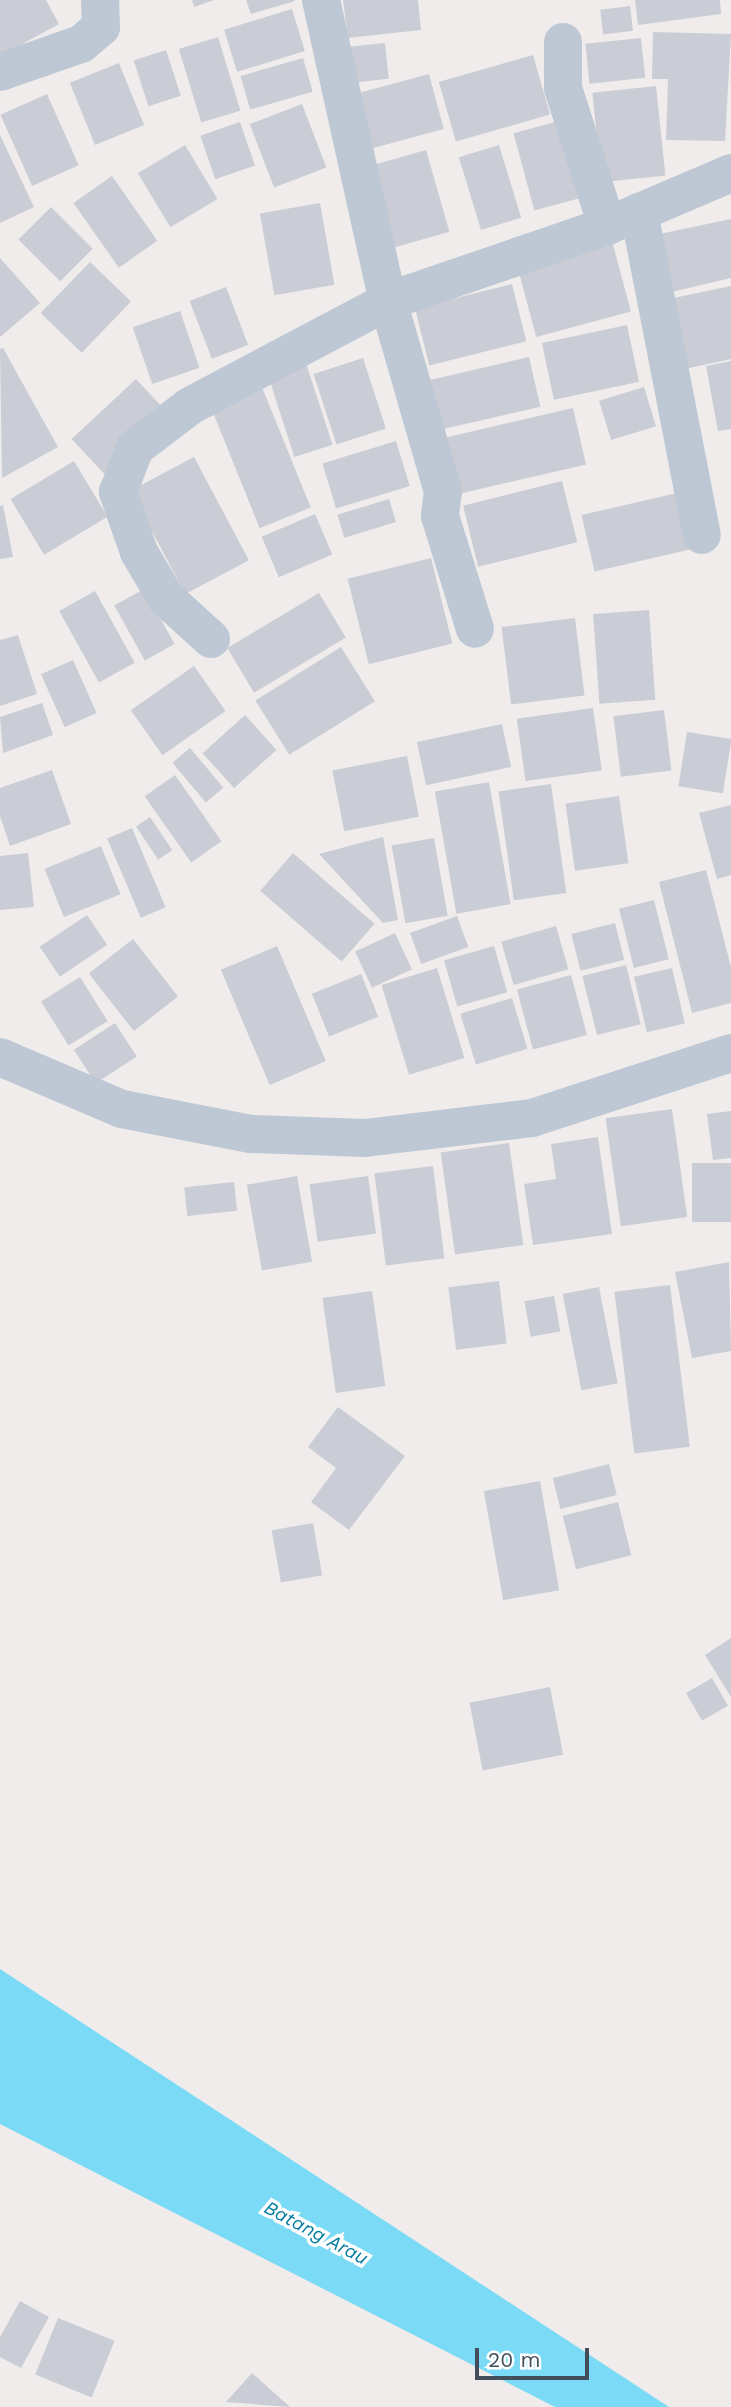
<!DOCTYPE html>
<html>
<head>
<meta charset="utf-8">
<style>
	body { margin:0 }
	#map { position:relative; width:731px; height:2407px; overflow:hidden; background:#efeceb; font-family:"Work Sans",sans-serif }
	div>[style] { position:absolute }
	.water>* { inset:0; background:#7bdaf5 }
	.building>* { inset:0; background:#cacdd5; transform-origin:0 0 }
	.minor>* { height:38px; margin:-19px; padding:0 19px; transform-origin:19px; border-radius:19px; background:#bdc8d4 }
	span { translate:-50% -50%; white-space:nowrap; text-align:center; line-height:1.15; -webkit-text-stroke:7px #fff; paint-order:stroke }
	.water-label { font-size:19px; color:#027ca1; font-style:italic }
	.scale { position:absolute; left:475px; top:2348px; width:114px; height:32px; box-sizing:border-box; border:4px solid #424f5b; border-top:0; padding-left:9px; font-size:21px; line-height:24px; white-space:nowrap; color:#424f5b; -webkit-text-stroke:5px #fff; paint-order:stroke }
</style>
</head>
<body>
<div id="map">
	<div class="water">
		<div style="clip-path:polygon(0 1969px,669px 2407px,555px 2407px,0 2124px)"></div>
	</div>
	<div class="building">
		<div style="clip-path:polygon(0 0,46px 0,59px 24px,0 56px)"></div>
		<div style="clip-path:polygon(192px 0,214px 0,194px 7px)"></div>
		<div style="clip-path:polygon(246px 0,295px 0,295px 1px,251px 14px)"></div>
		<div style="clip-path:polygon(343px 0,418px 0,421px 30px,348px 38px)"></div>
		<div style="clip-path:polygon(635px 0,720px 0,721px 14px,638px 25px)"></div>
		<div style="left:630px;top:6px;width:25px;height:30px;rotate:83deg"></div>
		<div style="left:292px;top:9px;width:44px;height:71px;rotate:73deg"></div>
		<div style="clip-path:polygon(653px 32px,731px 34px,725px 141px,666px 140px,668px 79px,652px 79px)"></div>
		<div style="left:218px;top:37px;width:77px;height:41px;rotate:73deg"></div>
		<div style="left:641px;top:38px;width:40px;height:56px;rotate:84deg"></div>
		<div style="left:385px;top:43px;width:36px;height:44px;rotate:84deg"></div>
		<div style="left:166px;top:50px;width:48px;height:34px;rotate:72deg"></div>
		<div style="left:533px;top:55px;width:62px;height:98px;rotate:74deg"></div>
		<div style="left:303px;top:58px;width:35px;height:65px;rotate:74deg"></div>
		<div style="left:119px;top:63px;width:67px;height:53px;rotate:68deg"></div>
		<div style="left:429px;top:74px;width:57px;height:73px;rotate:75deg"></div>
		<div style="left:656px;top:86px;width:90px;height:64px;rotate:84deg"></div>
		<div style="left:47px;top:94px;width:78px;height:51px;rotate:66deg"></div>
		<div style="left:302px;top:104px;width:68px;height:56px;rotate:69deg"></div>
		<div style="left:559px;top:121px;width:80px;height:47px;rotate:75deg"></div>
		<div style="left:240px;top:122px;width:46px;height:42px;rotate:71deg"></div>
		<div style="clip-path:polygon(0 135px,34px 207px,0 223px)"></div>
		<div style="left:185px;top:145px;width:63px;height:55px;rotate:59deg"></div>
		<div style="left:499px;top:145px;width:76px;height:42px;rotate:73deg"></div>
		<div style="left:426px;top:150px;width:85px;height:62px;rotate:74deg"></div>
		<div style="left:112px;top:176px;width:79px;height:47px;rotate:55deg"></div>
		<div style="left:320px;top:203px;width:83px;height:61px;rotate:80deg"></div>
		<div style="left:51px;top:207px;width:59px;height:46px;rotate:45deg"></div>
		<div style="clip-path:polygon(731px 219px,731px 278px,663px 294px,650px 236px)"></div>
		<div style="left:612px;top:241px;width:73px;height:98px;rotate:75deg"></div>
		<div style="clip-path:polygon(0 258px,40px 303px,0 337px)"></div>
		<div style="left:90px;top:262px;width:57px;height:71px;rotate:44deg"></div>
		<div style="left:512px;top:284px;width:59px;height:100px;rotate:76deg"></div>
		<div style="clip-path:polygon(731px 286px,731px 359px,680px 370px,664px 300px)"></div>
		<div style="left:226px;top:287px;width:62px;height:39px;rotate:69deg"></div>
		<div style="left:180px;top:311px;width:60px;height:50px;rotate:71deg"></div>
		<div style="left:627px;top:325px;width:58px;height:87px;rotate:78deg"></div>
		<div style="clip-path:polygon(3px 348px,58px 447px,2px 478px,0 349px)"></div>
		<div style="left:529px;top:357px;width:51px;height:103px;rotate:77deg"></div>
		<div style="left:363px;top:358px;width:74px;height:52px;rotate:72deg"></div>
		<div style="left:305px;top:360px;width:89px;height:40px;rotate:72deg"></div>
		<div style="clip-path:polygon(731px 361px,731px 429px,718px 431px,706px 366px)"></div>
		<div style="left:136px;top:379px;width:48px;height:88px;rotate:47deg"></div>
		<div style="left:262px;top:387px;width:130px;height:55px;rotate:68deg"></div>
		<div style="left:644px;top:387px;width:41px;height:47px;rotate:73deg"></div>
		<div style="left:573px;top:408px;width:58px;height:133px;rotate:77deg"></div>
		<div style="left:396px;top:441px;width:47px;height:77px;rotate:73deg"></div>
		<div style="left:194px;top:457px;width:117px;height:72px;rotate:62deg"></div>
		<div style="left:74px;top:461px;width:65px;height:74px;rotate:59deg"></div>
		<div style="left:562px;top:481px;width:63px;height:102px;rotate:76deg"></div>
		<div style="left:677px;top:493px;width:58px;height:98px;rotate:77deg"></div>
		<div style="left:389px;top:499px;width:24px;height:54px;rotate:73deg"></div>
		<div style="clip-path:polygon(3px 505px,13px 557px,0 559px,0 506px)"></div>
		<div style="left:315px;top:514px;width:44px;height:58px;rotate:67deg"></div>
		<div style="left:431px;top:558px;width:88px;height:86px;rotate:76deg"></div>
		<div style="left:144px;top:589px;width:63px;height:34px;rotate:61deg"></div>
		<div style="left:95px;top:591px;width:82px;height:41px;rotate:61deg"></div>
		<div style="left:319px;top:593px;width:52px;height:107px;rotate:59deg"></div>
		<div style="left:649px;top:610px;width:90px;height:56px;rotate:86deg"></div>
		<div style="left:575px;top:618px;width:78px;height:74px;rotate:83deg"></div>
		<div style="clip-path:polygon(18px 635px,37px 694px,0 706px,0 640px)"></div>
		<div style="left:341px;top:647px;width:64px;height:101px;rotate:58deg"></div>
		<div style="left:73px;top:660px;width:58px;height:35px;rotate:66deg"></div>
		<div style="left:194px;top:666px;width:55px;height:77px;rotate:55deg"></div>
		<div style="clip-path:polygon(42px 703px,53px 735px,3px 753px,0 717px)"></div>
		<div style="left:593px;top:708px;width:63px;height:77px;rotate:82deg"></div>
		<div style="left:664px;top:710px;width:61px;height:51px;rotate:83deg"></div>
		<div style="left:245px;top:715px;width:47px;height:57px;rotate:48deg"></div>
		<div style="left:502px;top:724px;width:44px;height:87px;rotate:78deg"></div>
		<div style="left:687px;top:732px;width:45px;height:55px;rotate:9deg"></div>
		<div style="left:190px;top:748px;width:52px;height:23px;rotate:50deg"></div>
		<div style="left:407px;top:756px;width:62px;height:76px;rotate:79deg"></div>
		<div style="clip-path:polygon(52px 770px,71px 824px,10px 846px,0 816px,0 788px)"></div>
		<div style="left:175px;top:775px;width:81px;height:37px;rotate:55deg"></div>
		<div style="left:489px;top:782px;width:124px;height:55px;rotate:80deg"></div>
		<div style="left:551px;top:784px;width:110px;height:53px;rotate:82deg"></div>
		<div style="left:619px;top:796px;width:68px;height:54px;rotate:82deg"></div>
		<div style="clip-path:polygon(731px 805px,731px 875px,717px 879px,699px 813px)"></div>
		<div style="left:150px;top:817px;width:40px;height:17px;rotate:56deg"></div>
		<div style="left:132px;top:828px;width:86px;height:27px;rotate:67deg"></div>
		<div style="clip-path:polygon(383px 837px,398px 920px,383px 923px,319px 854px)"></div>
		<div style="left:434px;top:838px;width:79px;height:43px;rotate:80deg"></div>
		<div style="left:101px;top:846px;width:52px;height:61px;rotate:68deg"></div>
		<div style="clip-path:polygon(28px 853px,34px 907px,0 910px,0 856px)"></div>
		<div style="left:293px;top:853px;width:108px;height:50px;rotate:41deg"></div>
		<div style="clip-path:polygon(706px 870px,731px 967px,731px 1003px,692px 1013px,659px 882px)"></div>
		<div style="left:654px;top:900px;width:61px;height:36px;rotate:76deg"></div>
		<div style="left:87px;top:915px;width:36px;height:57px;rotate:56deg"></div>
		<div style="left:457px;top:916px;width:33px;height:50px;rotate:70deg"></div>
		<div style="left:615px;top:923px;width:38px;height:45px;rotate:76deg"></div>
		<div style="left:556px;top:926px;width:45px;height:57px;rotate:74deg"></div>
		<div style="left:395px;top:933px;width:40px;height:44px;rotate:65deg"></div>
		<div style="left:133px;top:939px;width:73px;height:56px;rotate:52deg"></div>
		<div style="left:277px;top:946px;width:125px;height:61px;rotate:67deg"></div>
		<div style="left:494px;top:946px;width:48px;height:52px;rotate:74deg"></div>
		<div style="left:626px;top:965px;width:61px;height:45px;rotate:76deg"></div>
		<div style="left:437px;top:968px;width:94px;height:58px;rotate:73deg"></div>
		<div style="left:672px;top:968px;width:57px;height:39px;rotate:77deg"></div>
		<div style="left:361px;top:974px;width:46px;height:53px;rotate:68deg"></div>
		<div style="left:571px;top:975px;width:62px;height:56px;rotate:75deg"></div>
		<div style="left:80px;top:977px;width:52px;height:46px;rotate:58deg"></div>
		<div style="left:512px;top:998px;width:53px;height:54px;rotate:73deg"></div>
		<div style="left:115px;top:1023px;width:40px;height:49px;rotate:57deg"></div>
		<div style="left:672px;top:1109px;width:109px;height:67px;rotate:82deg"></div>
		<div style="clip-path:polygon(731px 1111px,731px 1158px,713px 1160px,707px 1114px)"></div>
		<div style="clip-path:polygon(598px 1137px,612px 1234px,533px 1245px,524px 1184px,556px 1179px,551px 1144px)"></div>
		<div style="left:509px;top:1143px;width:103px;height:69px;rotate:82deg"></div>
		<div style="left:731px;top:1163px;width:59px;height:39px;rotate:90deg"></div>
		<div style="left:433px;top:1166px;width:93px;height:59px;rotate:83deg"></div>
		<div style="left:297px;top:1176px;width:87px;height:51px;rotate:80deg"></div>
		<div style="left:368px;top:1176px;width:58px;height:59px;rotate:82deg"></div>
		<div style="left:234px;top:1182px;width:29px;height:50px;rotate:84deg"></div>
		<div style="clip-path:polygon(729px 1262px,731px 1351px,692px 1358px,675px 1272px)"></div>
		<div style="left:499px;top:1281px;width:63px;height:51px;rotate:83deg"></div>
		<div style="left:670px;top:1285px;width:163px;height:56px;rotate:83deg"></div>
		<div style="left:599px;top:1287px;width:98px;height:37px;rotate:79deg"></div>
		<div style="left:372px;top:1291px;width:96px;height:50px;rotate:82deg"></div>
		<div style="left:554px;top:1296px;width:36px;height:30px;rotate:80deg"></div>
		<div style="clip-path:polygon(338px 1407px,405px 1456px,349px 1530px,311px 1502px,336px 1468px,308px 1447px)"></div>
		<div style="left:609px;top:1464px;width:32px;height:58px;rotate:76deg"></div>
		<div style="left:540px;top:1481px;width:111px;height:57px;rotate:80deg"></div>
		<div style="left:618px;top:1502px;width:55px;height:57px;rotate:76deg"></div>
		<div style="left:313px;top:1523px;width:53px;height:42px;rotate:80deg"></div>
		<div style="clip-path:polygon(731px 1638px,731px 1697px,705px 1655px)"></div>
		<div style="left:712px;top:1678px;width:32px;height:30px;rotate:60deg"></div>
		<div style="left:550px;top:1687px;width:69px;height:82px;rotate:79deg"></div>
		<div style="clip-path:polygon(20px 2301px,49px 2317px,21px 2368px,0 2357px,0 2337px)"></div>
		<div style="left:58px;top:2318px;width:61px;height:61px;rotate:22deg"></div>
		<div style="clip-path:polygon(252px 2373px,290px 2407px,226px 2402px)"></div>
	</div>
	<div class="minor">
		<div style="left:321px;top:0;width:308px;rotate:77.5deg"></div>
		<div style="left:388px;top:301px;width:198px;rotate:73.9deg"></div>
		<div style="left:443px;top:491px;width:25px;rotate:97deg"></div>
		<div style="left:440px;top:516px;width:118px;rotate:72.8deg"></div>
		<div style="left:563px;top:42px;width:46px;rotate:90deg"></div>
		<div style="left:563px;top:88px;width:145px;rotate:72.3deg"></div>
		<div style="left:0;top:72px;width:86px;rotate:-19.1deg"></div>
		<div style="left:81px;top:44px;width:26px;rotate:-40deg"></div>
		<div style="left:101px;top:27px;width:27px;rotate:-92deg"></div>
		<div style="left:639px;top:212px;width:329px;rotate:79deg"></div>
		<div style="left:211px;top:639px;width:61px;rotate:-137.7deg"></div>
		<div style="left:166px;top:598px;width:53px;rotate:-120.4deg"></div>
		<div style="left:139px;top:552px;width:64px;rotate:-109.3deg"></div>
		<div style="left:118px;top:492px;width:47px;rotate:-68.9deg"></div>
		<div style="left:135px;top:448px;width:69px;rotate:-37.4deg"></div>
		<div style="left:190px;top:406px;width:224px;rotate:-27.9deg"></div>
		<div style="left:388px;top:301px;width:231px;rotate:-18.9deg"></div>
		<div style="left:607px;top:226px;width:135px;rotate:-23.1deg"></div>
		<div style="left:0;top:1057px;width:133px;rotate:23.1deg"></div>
		<div style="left:122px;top:1109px;width:131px;rotate:11deg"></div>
		<div style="left:251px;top:1134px;width:114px;rotate:2deg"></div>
		<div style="left:365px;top:1138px;width:168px;rotate:-6.8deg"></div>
		<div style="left:532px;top:1118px;width:209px;rotate:-18.1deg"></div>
	</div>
	<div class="water-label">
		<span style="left:316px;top:2233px;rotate:28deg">Batang Arau</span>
	</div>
	<div class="scale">20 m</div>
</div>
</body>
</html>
